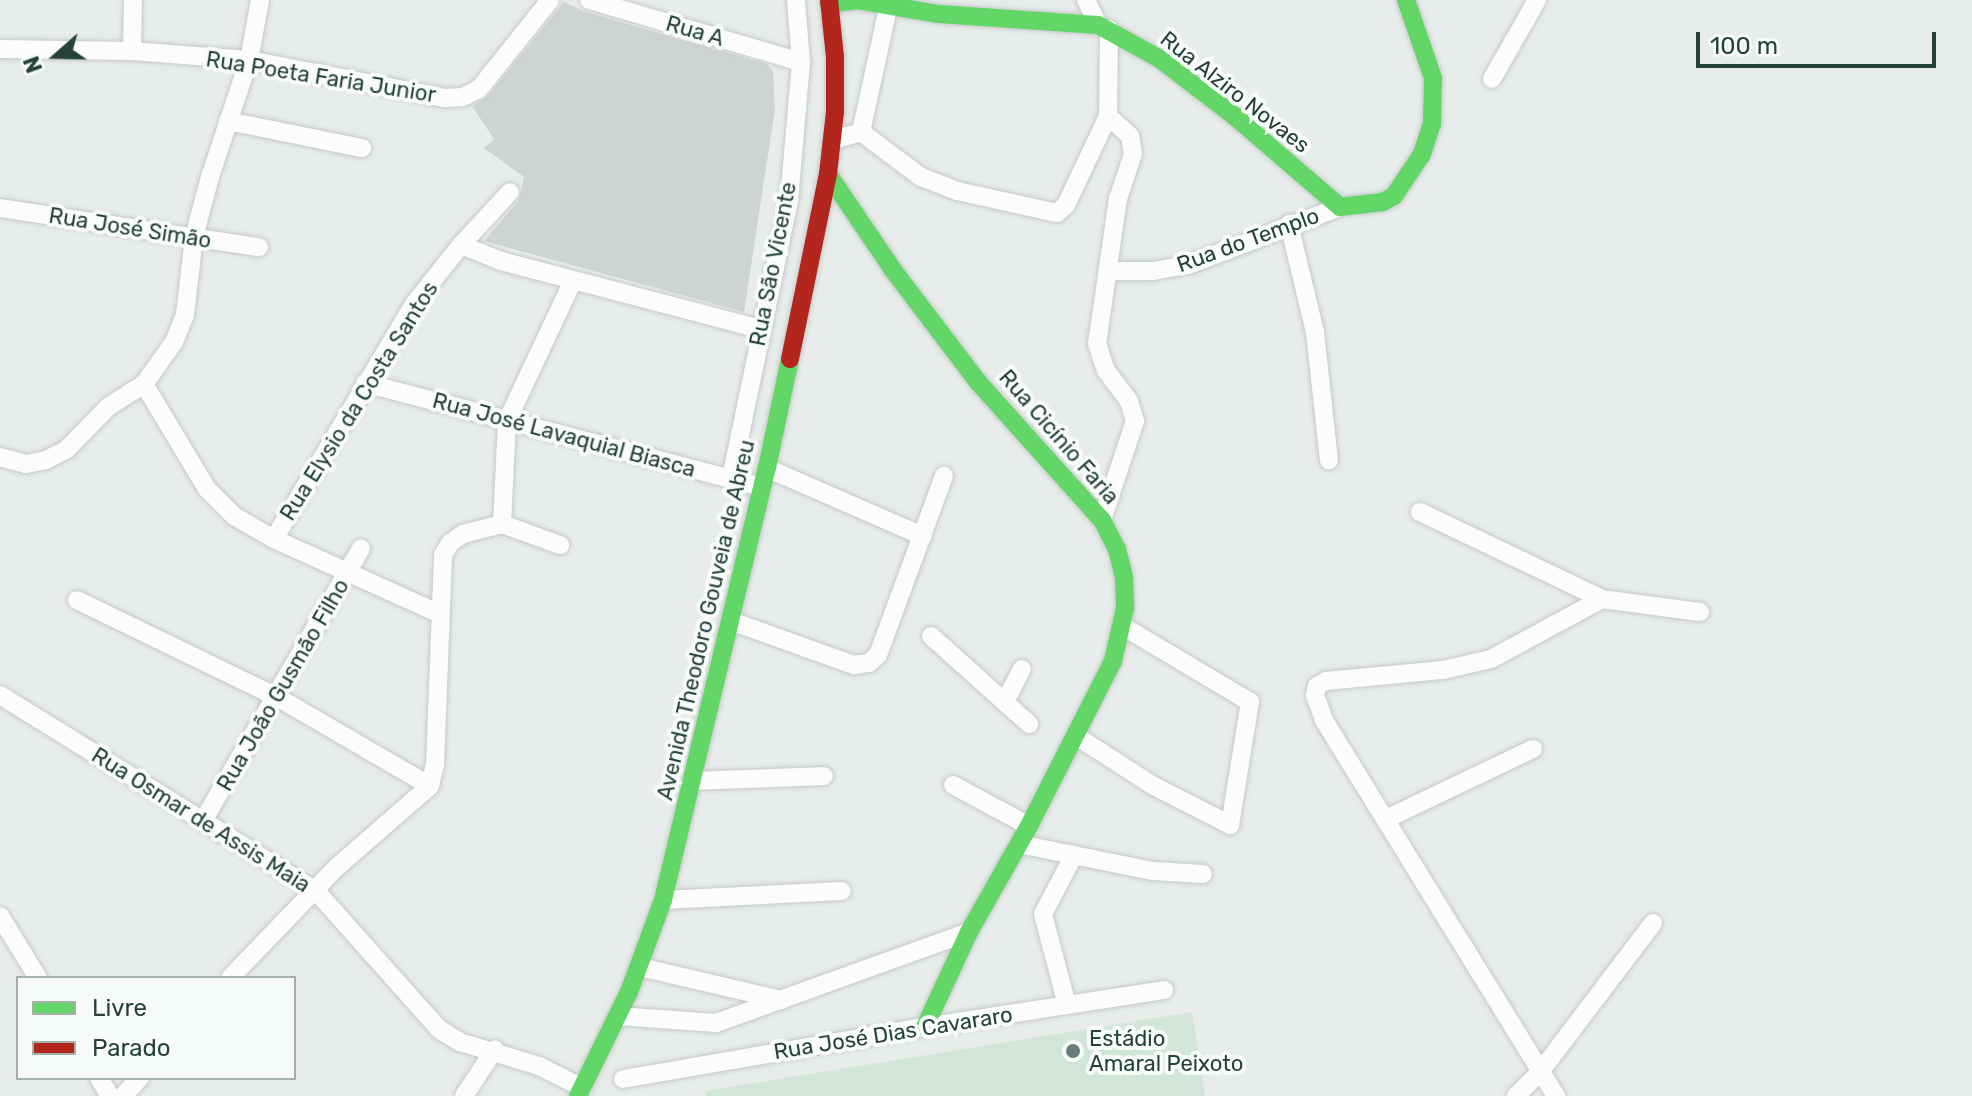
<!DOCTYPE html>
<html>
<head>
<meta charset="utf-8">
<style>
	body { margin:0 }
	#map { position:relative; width:1972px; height:1096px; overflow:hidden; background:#e8edeb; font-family:Rubik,sans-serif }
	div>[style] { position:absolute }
	.green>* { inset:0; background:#d1e6d8 }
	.building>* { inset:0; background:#cfd4d2 }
	.roads { filter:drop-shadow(0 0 2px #c5cac8) drop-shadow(0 0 2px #c5cac8) }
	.street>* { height:18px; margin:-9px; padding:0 9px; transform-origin:9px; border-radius:9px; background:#fcfcfc }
	.fast>* { height:18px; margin:-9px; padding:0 9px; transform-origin:9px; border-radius:9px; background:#63d668 }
	.jam>* { height:18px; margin:-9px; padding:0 9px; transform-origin:9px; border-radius:9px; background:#b3261e }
	.dots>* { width:22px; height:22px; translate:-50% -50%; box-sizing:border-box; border:4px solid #f7fbf9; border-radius:50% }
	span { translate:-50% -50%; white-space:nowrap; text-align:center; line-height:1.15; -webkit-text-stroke:8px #f7fbf9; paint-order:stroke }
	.street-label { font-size:22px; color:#24423a }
	.poi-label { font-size:22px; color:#24423a }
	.left { translate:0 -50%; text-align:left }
	.legend { position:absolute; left:16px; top:976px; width:280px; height:104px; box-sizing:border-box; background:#f7fbf9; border:2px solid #a3b1ad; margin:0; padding:10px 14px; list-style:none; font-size:24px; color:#24423a }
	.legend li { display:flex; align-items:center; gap:16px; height:40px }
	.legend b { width:40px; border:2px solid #a3b1ad }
	.north { position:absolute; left:16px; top:16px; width:80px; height:80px; -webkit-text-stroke:6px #f7fbf9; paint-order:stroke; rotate:250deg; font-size:22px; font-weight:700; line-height:32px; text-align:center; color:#24423a }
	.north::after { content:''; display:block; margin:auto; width:28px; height:36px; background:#24423a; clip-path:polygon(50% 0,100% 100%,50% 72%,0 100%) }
	.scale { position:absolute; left:1696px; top:32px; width:240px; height:36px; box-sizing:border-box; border:4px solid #24423a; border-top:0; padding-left:10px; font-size:24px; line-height:28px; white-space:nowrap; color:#24423a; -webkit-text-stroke:6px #f7fbf9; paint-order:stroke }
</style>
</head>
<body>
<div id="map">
	<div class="green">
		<div style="clip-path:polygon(1192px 1012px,1205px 1096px,706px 1096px,705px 1091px)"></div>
	</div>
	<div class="building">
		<div style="clip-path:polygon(564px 2px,586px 12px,767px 64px,773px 71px,775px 109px,744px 312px,484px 241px,519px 200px,524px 177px,484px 148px,494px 139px,472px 106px,488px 96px)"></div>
	</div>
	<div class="roads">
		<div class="street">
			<div style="left:589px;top:0;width:221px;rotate:16.3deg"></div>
			<div style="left:1086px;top:0;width:28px;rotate:64deg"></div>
			<div style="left:0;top:49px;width:132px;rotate:0.9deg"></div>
			<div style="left:132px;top:51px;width:117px;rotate:4.4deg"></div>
			<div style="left:249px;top:60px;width:200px;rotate:11deg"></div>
			<div style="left:445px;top:98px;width:18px;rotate:-3deg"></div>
			<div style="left:463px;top:97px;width:18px;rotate:-27deg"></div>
			<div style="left:479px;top:89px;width:114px;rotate:-51.4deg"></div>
			<div style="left:132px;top:51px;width:51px;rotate:-88.9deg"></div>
			<div style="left:1492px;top:79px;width:91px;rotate:-60.3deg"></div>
			<div style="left:228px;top:121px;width:137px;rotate:11.4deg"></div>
			<div style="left:861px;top:132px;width:75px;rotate:36.9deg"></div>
			<div style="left:921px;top:177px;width:39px;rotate:21deg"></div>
			<div style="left:957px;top:191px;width:102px;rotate:12.4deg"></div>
			<div style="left:1057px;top:213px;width:12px;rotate:-42deg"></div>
			<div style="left:1066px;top:205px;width:98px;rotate:-64.7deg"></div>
			<div style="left:1108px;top:116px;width:87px;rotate:-89.3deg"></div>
			<div style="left:832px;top:140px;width:30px;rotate:-15deg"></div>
			<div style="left:861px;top:132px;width:127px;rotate:-77.7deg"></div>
			<div style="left:0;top:208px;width:262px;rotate:8.6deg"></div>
			<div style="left:1289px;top:224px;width:111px;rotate:76.5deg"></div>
			<div style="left:1315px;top:332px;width:129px;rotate:83.8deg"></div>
			<div style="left:461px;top:245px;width:43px;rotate:21.8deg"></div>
			<div style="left:501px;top:261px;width:268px;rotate:14.7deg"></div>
			<div style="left:1108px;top:271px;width:45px"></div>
			<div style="left:1153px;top:271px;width:36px;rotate:-10deg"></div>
			<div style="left:1188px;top:265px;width:163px;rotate:-20.9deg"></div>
			<div style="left:365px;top:383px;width:410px;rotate:14.7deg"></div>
			<div style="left:144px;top:384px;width:122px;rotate:59deg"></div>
			<div style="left:207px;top:489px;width:38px;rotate:45deg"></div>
			<div style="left:234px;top:516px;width:46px;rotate:29.9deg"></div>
			<div style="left:274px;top:539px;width:182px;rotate:24.3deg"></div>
			<div style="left:0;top:457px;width:27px;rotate:15deg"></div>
			<div style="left:26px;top:464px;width:20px;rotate:-11deg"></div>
			<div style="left:46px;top:460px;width:22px;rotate:-27deg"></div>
			<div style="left:66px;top:450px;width:60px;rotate:-45.7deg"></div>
			<div style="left:108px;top:407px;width:43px;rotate:-32.6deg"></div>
			<div style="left:144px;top:384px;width:52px;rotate:-54.5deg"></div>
			<div style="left:174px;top:342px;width:29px;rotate:-68deg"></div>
			<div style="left:185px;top:315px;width:79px;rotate:-83.4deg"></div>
			<div style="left:194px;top:237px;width:62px;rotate:-75.1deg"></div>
			<div style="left:210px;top:177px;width:123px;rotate:-71.6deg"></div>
			<div style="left:249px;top:60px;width:61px;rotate:-79.6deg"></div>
			<div style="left:767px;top:468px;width:170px;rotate:23.6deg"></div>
			<div style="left:731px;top:478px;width:284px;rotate:-78.2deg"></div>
			<div style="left:789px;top:200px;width:139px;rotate:-85deg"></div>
			<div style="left:801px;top:62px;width:62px;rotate:-94.6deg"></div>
			<div style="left:1420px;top:512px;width:202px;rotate:25.5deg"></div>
			<div style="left:1602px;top:599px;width:99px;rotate:7.6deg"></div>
			<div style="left:1102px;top:520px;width:104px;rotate:-71.6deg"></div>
			<div style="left:1135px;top:421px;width:21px;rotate:-107deg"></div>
			<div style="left:1129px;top:401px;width:38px;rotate:-127deg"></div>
			<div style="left:1106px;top:371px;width:28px;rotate:-108deg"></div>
			<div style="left:1097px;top:344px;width:147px;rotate:-81.8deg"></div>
			<div style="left:1118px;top:199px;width:47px;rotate:-71.6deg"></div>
			<div style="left:1133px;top:154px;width:18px;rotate:-99deg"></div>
			<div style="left:1130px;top:136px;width:30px;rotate:-138deg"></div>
			<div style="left:502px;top:524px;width:103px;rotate:-87.2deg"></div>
			<div style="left:507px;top:421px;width:155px;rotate:-64.8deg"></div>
			<div style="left:502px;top:524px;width:62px;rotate:19.9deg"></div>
			<div style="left:274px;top:539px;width:274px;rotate:-59.2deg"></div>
			<div style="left:414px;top:304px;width:75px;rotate:-51.5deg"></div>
			<div style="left:461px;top:245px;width:72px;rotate:-47.2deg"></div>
			<div style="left:77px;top:600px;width:222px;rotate:25.9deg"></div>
			<div style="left:277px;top:697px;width:177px;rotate:30.2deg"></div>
			<div style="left:731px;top:621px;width:131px;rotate:19.7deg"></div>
			<div style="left:854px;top:665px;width:15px;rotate:-8deg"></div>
			<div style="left:869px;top:663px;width:12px;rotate:-42deg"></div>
			<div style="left:878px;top:655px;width:191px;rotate:-69.8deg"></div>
			<div style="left:931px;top:636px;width:132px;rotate:41.9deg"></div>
			<div style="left:0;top:695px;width:372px;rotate:31.8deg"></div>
			<div style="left:316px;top:891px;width:185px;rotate:48.3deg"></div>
			<div style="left:439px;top:1029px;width:25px;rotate:32deg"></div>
			<div style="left:460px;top:1042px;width:83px;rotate:16.9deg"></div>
			<div style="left:539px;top:1066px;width:49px;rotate:26.6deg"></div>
			<div style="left:1005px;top:702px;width:37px;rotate:-63deg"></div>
			<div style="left:1076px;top:736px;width:90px;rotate:32.8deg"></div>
			<div style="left:1152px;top:785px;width:88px;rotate:27.1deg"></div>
			<div style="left:1230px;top:825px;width:125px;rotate:-80.8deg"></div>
			<div style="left:1250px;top:702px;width:150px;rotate:-149.2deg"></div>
			<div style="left:694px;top:781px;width:130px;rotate:-2.2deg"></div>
			<div style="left:953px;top:785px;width:86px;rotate:28.3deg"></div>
			<div style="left:1386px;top:819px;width:163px;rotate:-25.5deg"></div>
			<div style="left:203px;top:821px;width:315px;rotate:-59.9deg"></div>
			<div style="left:1019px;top:844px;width:137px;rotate:11.4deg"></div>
			<div style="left:1153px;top:871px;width:50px;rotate:3.4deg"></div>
			<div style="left:663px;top:900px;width:179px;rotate:-2.9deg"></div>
			<div style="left:0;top:916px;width:73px;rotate:58.5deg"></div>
			<div style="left:640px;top:967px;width:145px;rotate:13.2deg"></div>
			<div style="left:230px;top:978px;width:154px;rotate:-46.1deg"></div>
			<div style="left:337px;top:867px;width:123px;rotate:-41.1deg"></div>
			<div style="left:430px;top:786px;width:22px;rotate:-77deg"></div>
			<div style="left:435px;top:765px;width:210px;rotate:-87.8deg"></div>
			<div style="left:443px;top:555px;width:14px;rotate:-60deg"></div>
			<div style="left:450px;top:543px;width:16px;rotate:-35deg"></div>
			<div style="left:463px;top:534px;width:40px;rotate:-14.4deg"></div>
			<div style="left:1067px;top:1005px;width:94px;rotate:-104.8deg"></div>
			<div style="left:1043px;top:914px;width:67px;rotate:-62.3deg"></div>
			<div style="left:618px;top:1016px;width:98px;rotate:4.1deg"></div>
			<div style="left:716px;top:1023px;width:269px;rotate:-19.8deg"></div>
			<div style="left:99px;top:1078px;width:21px;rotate:59deg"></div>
			<div style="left:623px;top:1079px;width:306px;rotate:-9.8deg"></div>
			<div style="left:925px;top:1027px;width:242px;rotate:-8.8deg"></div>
			<div style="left:123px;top:1096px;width:25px;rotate:-47deg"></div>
			<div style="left:464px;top:1096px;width:56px;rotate:-56.6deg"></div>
			<div style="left:1516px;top:1096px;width:34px;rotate:-45deg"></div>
			<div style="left:1540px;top:1072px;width:187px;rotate:-52.8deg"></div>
			<div style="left:1556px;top:1096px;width:442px;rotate:-121.7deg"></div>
			<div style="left:1324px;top:720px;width:27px;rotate:-110deg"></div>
			<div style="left:1315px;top:695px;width:9px;rotate:-77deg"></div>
			<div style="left:1317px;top:686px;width:10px;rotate:-29deg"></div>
			<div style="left:1326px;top:681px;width:118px;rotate:-5.4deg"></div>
			<div style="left:1443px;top:670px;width:49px;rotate:-12.9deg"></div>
			<div style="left:1491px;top:659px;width:126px;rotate:-28.4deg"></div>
		</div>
		<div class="fast">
			<div style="left:829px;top:4px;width:27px;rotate:-8deg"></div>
			<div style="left:856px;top:0;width:84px;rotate:9.6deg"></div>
			<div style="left:939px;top:14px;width:159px;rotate:4deg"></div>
			<div style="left:1098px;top:25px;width:71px;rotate:28.7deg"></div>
			<div style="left:1160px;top:59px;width:92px;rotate:37.5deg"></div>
			<div style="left:1233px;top:115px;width:141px;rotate:40.7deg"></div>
			<div style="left:1340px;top:207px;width:43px;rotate:-6.6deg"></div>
			<div style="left:1383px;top:202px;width:13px;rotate:-29deg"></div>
			<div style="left:1394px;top:196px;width:50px;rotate:-56.3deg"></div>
			<div style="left:1422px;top:154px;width:32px;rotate:-72deg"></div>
			<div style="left:1432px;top:124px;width:46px;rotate:-88.8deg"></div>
			<div style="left:1433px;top:78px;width:83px;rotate:-109.1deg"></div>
			<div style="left:828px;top:174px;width:116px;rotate:55.9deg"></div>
			<div style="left:893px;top:270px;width:141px;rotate:52.8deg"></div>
			<div style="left:978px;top:382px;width:186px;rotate:48.1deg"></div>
			<div style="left:1102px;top:520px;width:33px;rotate:63deg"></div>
			<div style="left:1117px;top:549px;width:29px;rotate:76deg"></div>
			<div style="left:1124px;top:577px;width:31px;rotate:88deg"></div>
			<div style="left:1125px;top:608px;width:54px;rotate:102.8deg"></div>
			<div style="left:1113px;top:661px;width:185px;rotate:117deg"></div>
			<div style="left:1029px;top:826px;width:122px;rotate:119.5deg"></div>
			<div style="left:969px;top:932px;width:105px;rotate:114.9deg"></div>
			<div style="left:578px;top:1096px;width:116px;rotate:-63.9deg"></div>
			<div style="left:629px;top:992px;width:98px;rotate:-69.7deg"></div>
			<div style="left:663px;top:900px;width:444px;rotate:-76.5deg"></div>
			<div style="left:767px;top:468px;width:111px;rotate:-78.1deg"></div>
		</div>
		<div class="jam">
			<div style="left:790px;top:359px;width:189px;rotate:-78.4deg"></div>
			<div style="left:828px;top:174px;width:62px;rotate:-83.6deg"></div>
			<div style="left:835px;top:112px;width:55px;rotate:-90deg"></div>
			<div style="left:835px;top:57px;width:57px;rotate:-96deg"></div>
		</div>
	</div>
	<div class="dots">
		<div style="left:1073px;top:1051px;background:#697e78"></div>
	</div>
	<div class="street-label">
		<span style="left:695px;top:31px;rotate:16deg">Rua A</span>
		<span style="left:321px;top:77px;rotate:9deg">Rua Poeta Faria Junior</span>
		<span style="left:1235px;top:92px;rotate:38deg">Rua Alziro Novaes</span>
		<span style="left:130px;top:228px;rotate:9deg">Rua José Simão</span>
		<span style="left:1248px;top:240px;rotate:-20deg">Rua do Templo</span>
		<span style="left:773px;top:264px;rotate:-79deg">Rua São Vicente</span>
		<span style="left:359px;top:401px;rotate:-58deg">Rua Elysio da Costa Santos</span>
		<span style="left:564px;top:435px;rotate:15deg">Rua José Lavaquial Biasca</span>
		<span style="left:1059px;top:437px;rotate:49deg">Rua Cicínio Faria</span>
		<span style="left:706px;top:620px;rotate:-77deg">Avenida Theodoro Gouveia de Abreu</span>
		<span style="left:283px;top:685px;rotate:-60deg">Rua João Gusmão Filho</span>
		<span style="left:201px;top:820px;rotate:32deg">Rua Osmar de Assis Maia</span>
		<span style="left:893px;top:1033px;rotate:-9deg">Rua José Dias Cavararo</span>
	</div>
	<div class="poi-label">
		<span class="left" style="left:1089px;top:1051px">Estádio<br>Amaral Peixoto</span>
	</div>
	<ul class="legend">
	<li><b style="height:10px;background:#63d668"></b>Livre</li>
	<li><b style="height:10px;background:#b3261e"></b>Parado</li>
	</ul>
	<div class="north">N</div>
	<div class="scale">100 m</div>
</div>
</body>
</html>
